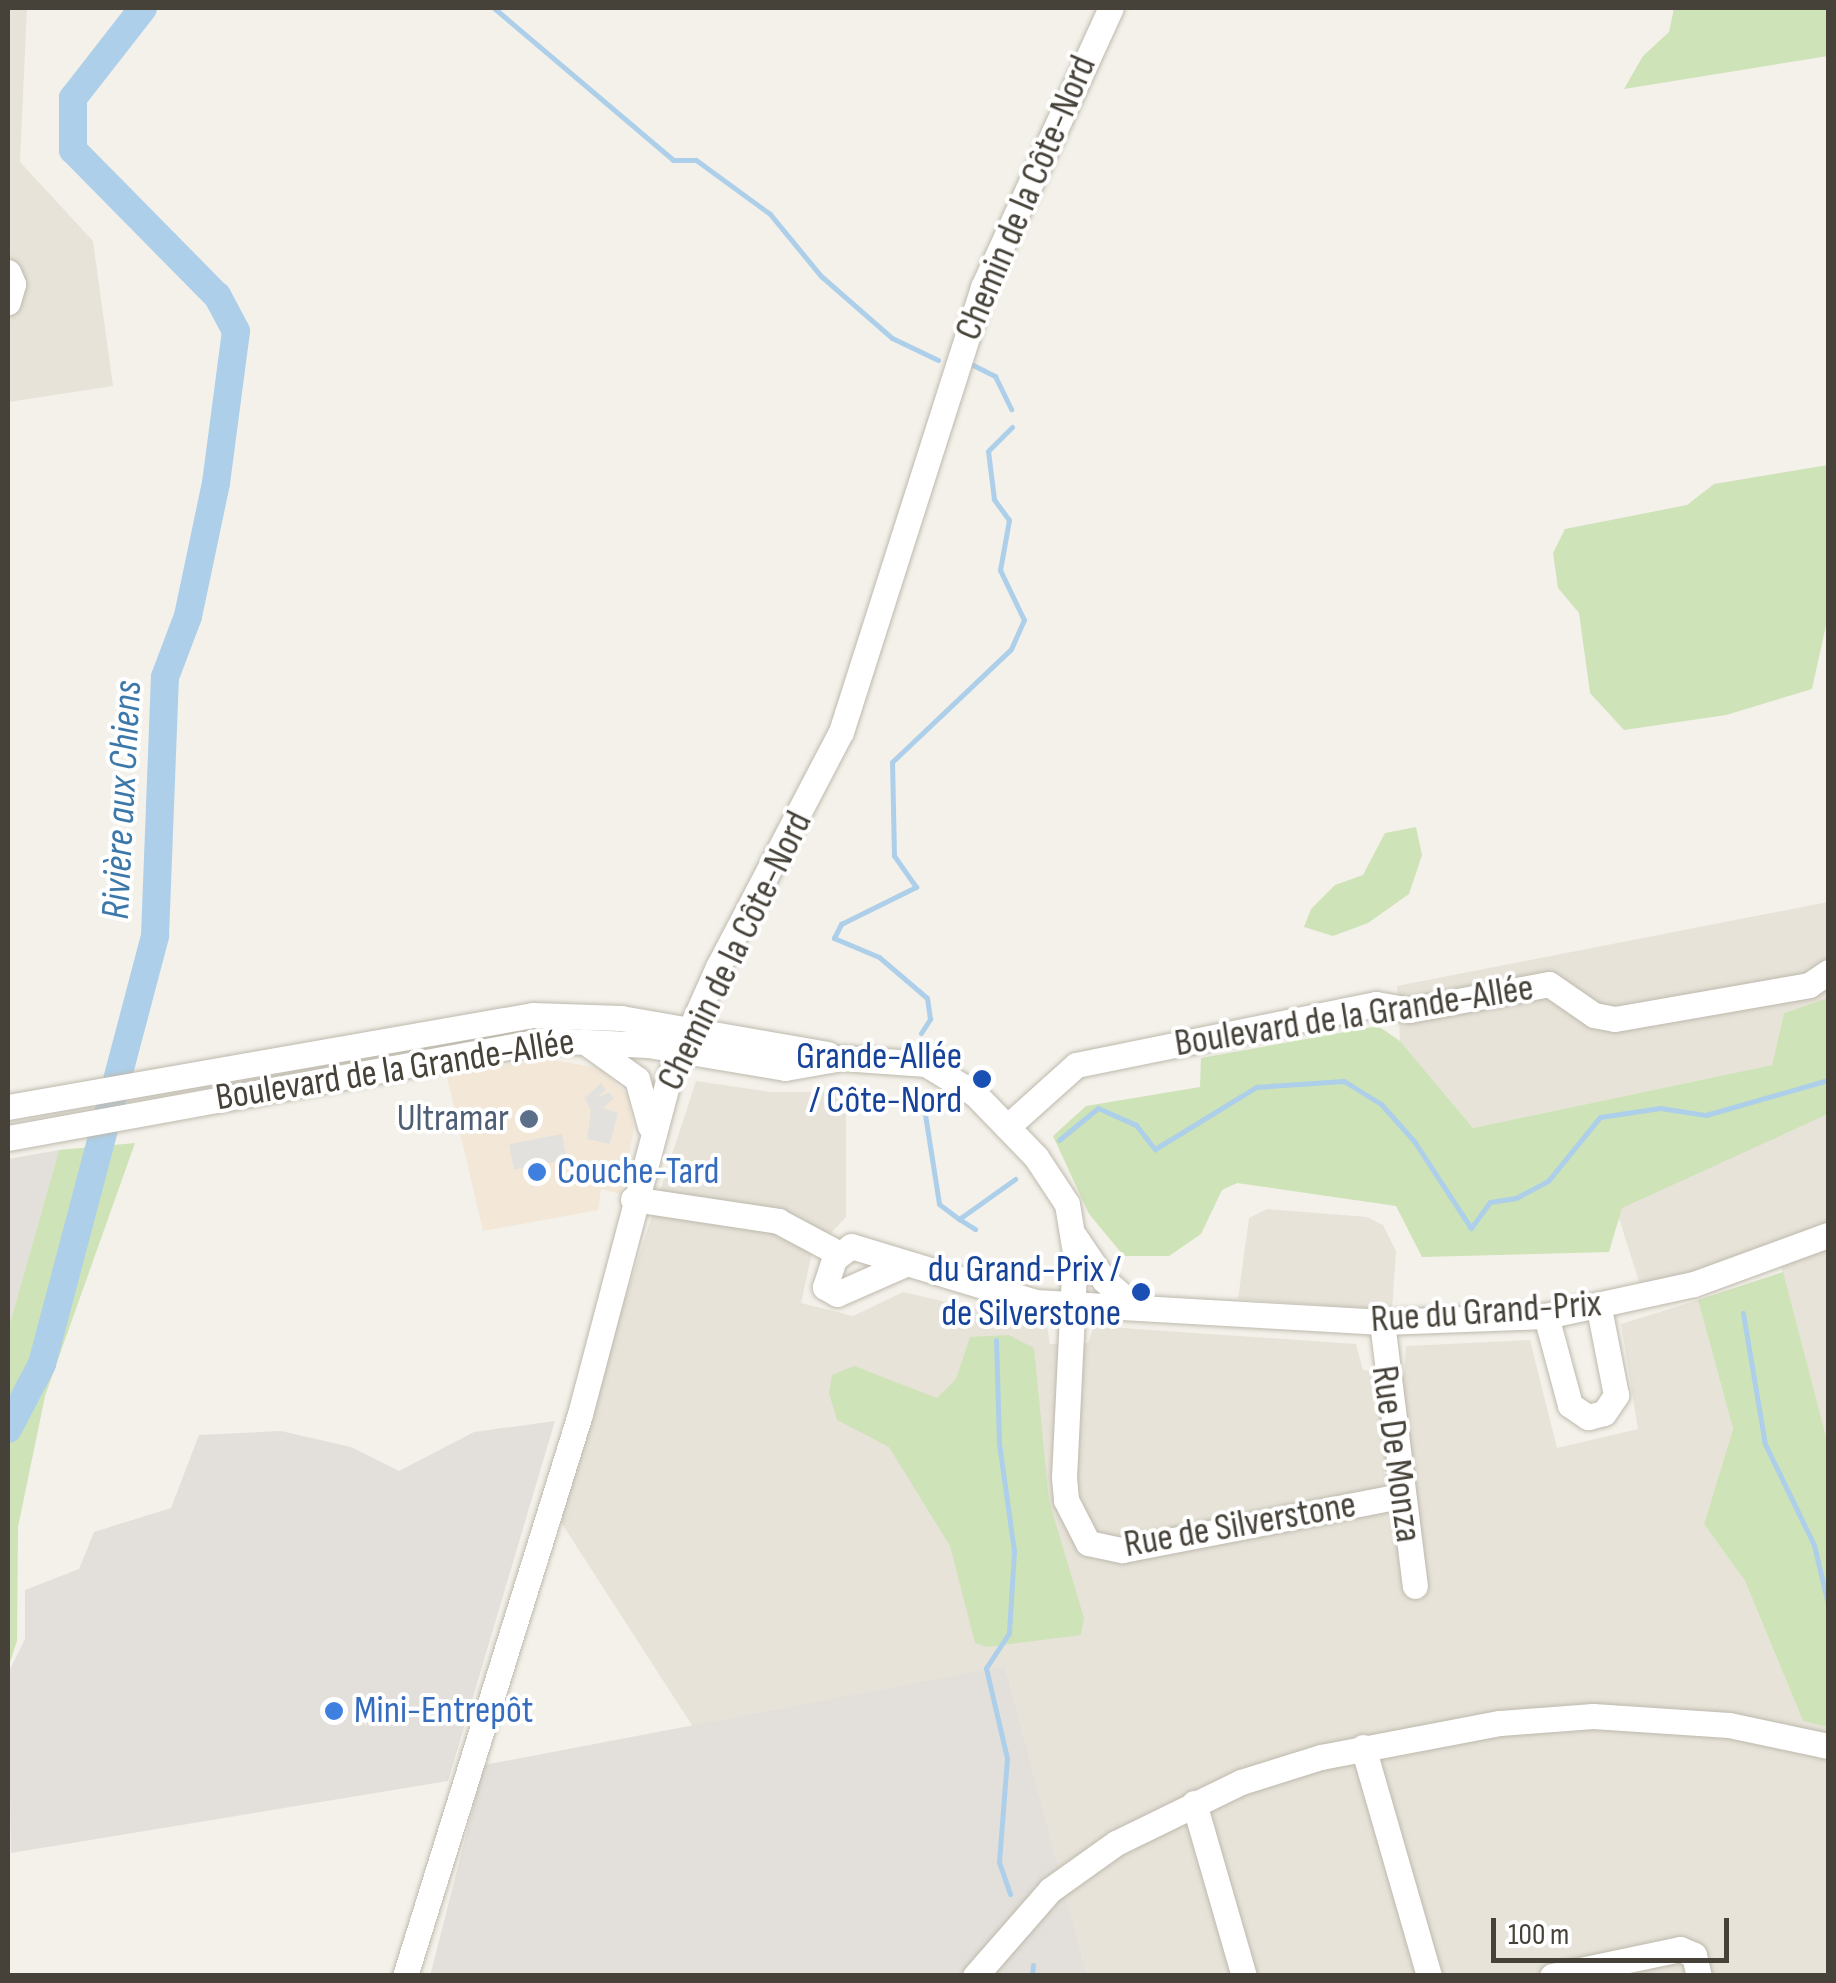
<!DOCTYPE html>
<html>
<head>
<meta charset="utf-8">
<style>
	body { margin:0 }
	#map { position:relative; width:1836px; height:1983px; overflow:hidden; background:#f3f1ea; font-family:"Sofia Sans Condensed",sans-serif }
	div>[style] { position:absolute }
	.residential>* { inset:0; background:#e7e3d9 }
	.commercial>* { inset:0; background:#f3e8d8 }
	.industrial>* { inset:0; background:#e3e0db }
	.green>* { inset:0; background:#cee3b7 }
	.parking>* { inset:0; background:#e2e1de; transform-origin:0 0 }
	.stream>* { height:5px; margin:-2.5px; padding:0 2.5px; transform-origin:2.5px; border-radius:2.5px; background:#adcfea }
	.river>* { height:28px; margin:-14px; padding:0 14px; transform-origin:14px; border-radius:14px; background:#adcfea }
	.roads { filter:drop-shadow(0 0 2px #beb9ad) drop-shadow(0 0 2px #beb9ad) }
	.minor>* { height:25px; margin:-12.5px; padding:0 12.5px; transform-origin:12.5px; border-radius:12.5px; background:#fff }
	.dots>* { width:28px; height:28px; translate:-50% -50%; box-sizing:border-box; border:5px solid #fff; border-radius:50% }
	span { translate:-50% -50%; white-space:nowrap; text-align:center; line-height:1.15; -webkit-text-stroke:8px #fff; paint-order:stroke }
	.street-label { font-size:38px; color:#474239 }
	.transit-label { font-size:38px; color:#164399 }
	.right { translate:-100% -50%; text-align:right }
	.service-label { font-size:38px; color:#4e5e75 }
	.shop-label { font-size:38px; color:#366cbe }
	.left { translate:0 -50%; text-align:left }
	.water-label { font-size:40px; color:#3c78a9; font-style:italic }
	.frame { position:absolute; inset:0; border:10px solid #474239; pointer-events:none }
	.scale { position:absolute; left:1491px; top:1918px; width:238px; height:45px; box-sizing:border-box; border:5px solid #474239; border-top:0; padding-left:12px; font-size:30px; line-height:35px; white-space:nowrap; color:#474239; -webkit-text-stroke:8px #fff; paint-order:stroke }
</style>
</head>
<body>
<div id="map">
	<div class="residential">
		<div style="clip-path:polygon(8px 8px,27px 8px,20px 162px,93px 241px,113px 386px,8px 402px)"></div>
		<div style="clip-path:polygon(1828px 902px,1828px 998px,1784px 1013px,1772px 1065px,1473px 1128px,1400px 1041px,1397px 986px)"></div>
		<div style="clip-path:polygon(696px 1081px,771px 1092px,846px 1092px,846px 1217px,812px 1253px,801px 1303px,853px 1316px,903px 1292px,1047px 1325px,1050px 1344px,1088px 1343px,1094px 1326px,1356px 1344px,1363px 1370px,1404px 1373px,1406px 1346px,1530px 1340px,1557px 1448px,1638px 1429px,1621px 1324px,1698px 1300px,1733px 1429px,1704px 1524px,1745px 1581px,1803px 1721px,1828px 1727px,1828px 1975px,1087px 1975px,1005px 1666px,695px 1730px,555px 1513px)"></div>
		<div style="clip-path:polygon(1828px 1114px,1828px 1444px,1778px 1255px,1644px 1297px,1614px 1203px)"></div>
		<div style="clip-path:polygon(1267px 1209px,1367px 1217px,1383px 1225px,1396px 1251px,1392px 1310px,1238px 1299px,1249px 1218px)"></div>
	</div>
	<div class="commercial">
		<div style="clip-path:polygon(548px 1059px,599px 1068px,627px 1094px,634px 1129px,621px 1194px,601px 1189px,598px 1210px,483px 1231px,446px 1073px)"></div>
	</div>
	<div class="industrial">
		<div style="clip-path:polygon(59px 1150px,8px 1330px,8px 1159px)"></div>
		<div style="clip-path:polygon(555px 1421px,448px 1781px,11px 1853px,8px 1673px,25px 1639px,25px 1590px,79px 1569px,94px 1532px,171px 1508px,199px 1435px,281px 1431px,351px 1447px,399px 1471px,474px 1432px)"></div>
		<div style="clip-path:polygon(1005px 1666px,1087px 1975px,430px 1976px,484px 1765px)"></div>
	</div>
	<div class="green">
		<div style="clip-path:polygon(1674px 8px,1828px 8px,1828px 56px,1624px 89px,1643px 56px,1669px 32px)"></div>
		<div style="clip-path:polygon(1828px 465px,1828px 616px,1812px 689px,1726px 715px,1624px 730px,1590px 693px,1579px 613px,1558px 588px,1553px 553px,1565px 529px,1687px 505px,1714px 484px)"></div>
		<div style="clip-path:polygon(1416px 827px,1422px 855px,1409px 894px,1368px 923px,1333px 936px,1304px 927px,1311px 909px,1335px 885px,1363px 875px,1385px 833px)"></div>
		<div style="clip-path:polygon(1828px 998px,1828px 1114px,1622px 1208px,1609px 1252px,1422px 1257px,1396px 1206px,1237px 1183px,1222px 1190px,1201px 1234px,1169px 1256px,1124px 1256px,1089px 1214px,1053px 1136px,1086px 1106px,1200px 1087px,1201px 1058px,1378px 1026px,1400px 1041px,1473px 1128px,1772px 1065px,1784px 1013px)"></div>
		<div style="clip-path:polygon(135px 1143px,45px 1396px,18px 1527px,17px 1641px,8px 1668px,8px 1330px,59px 1150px)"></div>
		<div style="clip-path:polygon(1783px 1272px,1828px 1444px,1828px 1727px,1803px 1721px,1745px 1581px,1704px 1524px,1733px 1429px,1698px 1300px)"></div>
		<div style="clip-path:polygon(1009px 1335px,1034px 1348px,1049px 1501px,1084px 1618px,1081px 1635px,987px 1647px,975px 1643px,950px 1546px,889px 1447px,837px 1420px,829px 1393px,832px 1375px,854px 1366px,937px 1398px,956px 1379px,970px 1337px)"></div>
	</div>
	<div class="parking">
		<div style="clip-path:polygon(601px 1083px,606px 1090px,597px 1098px,609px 1092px,614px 1098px,603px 1108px,618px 1113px,610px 1144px,587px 1139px,591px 1111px,585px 1098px)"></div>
		<div style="left:562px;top:1134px;width:26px;height:54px;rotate:79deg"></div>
	</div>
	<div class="stream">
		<div style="left:494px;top:8px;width:235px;rotate:40.3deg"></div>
		<div style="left:673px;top:160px;width:23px"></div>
		<div style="left:696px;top:160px;width:92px;rotate:36.1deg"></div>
		<div style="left:770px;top:214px;width:80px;rotate:50.6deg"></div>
		<div style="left:821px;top:276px;width:94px;rotate:41.1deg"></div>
		<div style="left:892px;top:338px;width:51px;rotate:25.6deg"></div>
		<div style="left:973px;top:365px;width:25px;rotate:27deg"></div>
		<div style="left:995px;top:376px;width:37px;rotate:64deg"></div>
		<div style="left:921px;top:1033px;width:17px;rotate:-57deg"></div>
		<div style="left:930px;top:1019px;width:21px;rotate:-98deg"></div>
		<div style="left:927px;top:998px;width:63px;rotate:-139.5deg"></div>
		<div style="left:879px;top:957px;width:49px;rotate:-157.1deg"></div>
		<div style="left:834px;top:938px;width:16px;rotate:-63deg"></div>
		<div style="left:841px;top:924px;width:84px;rotate:-26.3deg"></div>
		<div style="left:916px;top:887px;width:38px;rotate:-125deg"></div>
		<div style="left:894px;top:856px;width:94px;rotate:-91.2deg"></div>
		<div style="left:892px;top:762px;width:164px;rotate:-43.5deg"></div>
		<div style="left:1011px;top:649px;width:32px;rotate:-66deg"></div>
		<div style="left:1024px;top:620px;width:55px;rotate:-115.6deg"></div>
		<div style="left:1000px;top:570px;width:51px;rotate:-79.8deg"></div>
		<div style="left:1009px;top:520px;width:26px;rotate:-126deg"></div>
		<div style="left:994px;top:499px;width:48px;rotate:-97.1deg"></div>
		<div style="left:988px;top:451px;width:34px;rotate:-45deg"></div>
		<div style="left:922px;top:1095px;width:110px;rotate:81.1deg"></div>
		<div style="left:939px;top:1204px;width:25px;rotate:37deg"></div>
		<div style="left:959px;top:1219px;width:69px;rotate:-35.5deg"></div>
		<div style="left:1059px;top:1140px;width:50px;rotate:-39.4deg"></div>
		<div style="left:1098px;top:1108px;width:42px;rotate:24.1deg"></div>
		<div style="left:1136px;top:1125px;width:31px;rotate:52deg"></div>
		<div style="left:1155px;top:1149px;width:119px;rotate:-31.5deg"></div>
		<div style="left:1256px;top:1087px;width:88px;rotate:-3.9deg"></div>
		<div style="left:1344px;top:1081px;width:44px;rotate:31.9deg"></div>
		<div style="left:1381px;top:1104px;width:50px;rotate:48.3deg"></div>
		<div style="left:1414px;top:1141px;width:104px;rotate:56.8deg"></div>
		<div style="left:1471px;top:1228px;width:32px;rotate:-54deg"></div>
		<div style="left:1490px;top:1202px;width:26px;rotate:-9deg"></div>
		<div style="left:1516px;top:1198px;width:36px;rotate:-28deg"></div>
		<div style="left:1548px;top:1181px;width:82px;rotate:-50.9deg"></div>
		<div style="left:1600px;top:1117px;width:61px;rotate:-8.5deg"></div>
		<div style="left:1660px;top:1108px;width:47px;rotate:8.7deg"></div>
		<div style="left:1706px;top:1115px;width:127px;rotate:-16deg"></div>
		<div style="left:959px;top:1219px;width:19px;rotate:32deg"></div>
		<div style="left:1743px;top:1313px;width:133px;rotate:80.5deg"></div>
		<div style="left:1765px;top:1444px;width:112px;rotate:64.1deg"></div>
		<div style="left:1814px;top:1545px;width:61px;rotate:76.7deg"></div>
		<div style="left:996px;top:1340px;width:103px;rotate:88.3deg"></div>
		<div style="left:999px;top:1443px;width:109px;rotate:82.1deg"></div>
		<div style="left:1014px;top:1551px;width:82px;rotate:93.5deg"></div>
		<div style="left:1009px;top:1633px;width:42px;rotate:123.3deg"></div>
		<div style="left:986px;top:1668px;width:92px;rotate:76.9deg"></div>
		<div style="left:1007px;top:1758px;width:104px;rotate:94.4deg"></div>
		<div style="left:999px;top:1862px;width:34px;rotate:71deg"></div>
		<div style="left:1032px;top:1976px;width:11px;rotate:-85deg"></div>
	</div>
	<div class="river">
		<div style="left:8px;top:1429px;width:73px;rotate:-62.4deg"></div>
		<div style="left:42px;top:1364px;width:443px;rotate:-75.2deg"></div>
		<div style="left:155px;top:936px;width:259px;rotate:-87.8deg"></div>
		<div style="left:165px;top:677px;width:65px;rotate:-69.3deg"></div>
		<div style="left:188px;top:616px;width:136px;rotate:-78.1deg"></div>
		<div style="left:216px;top:483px;width:153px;rotate:-82.5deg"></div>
		<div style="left:236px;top:331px;width:40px;rotate:-118deg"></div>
		<div style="left:217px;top:296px;width:205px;rotate:-134.6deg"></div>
		<div style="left:73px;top:150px;width:52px;rotate:-90deg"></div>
		<div style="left:73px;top:98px;width:114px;rotate:-52.1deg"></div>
	</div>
	<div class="roads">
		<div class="minor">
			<div style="left:8px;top:272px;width:13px;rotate:67deg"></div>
			<div style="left:13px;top:284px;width:19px;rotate:106deg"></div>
			<div style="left:584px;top:1041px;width:65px;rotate:35.6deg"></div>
			<div style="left:637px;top:1079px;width:49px;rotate:74.5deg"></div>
			<div style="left:8px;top:1107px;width:533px;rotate:-9.94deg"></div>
			<div style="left:533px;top:1015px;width:88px;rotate:2deg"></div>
			<div style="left:621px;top:1018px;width:210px;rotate:9.9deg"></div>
			<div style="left:1007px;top:1127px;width:93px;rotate:-41.9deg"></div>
			<div style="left:1076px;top:1065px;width:306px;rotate:-11.5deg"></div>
			<div style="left:1376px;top:1004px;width:34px;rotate:10deg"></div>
			<div style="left:1409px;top:1010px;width:142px;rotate:-10.5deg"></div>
			<div style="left:1549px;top:984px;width:55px;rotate:34.6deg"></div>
			<div style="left:1594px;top:1015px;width:21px;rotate:11deg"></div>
			<div style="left:1615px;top:1019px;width:197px;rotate:-9.9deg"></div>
			<div style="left:1809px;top:985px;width:23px;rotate:-34deg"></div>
			<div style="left:8px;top:1138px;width:547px;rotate:-10.32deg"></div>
			<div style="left:546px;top:1040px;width:102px;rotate:2.8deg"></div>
			<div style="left:648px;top:1045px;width:139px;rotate:9.5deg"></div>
			<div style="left:785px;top:1068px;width:58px;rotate:-10deg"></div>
			<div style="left:842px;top:1058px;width:84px;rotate:4.1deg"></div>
			<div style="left:926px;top:1064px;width:57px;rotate:31.5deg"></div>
			<div style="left:975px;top:1094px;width:88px;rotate:45.9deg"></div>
			<div style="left:1036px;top:1157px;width:56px;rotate:56.6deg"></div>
			<div style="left:1067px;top:1204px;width:50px;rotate:80.7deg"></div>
			<div style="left:1075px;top:1253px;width:224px;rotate:92.8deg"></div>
			<div style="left:1064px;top:1477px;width:23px;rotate:85deg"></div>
			<div style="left:1066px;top:1500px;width:48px;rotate:62.9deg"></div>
			<div style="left:1088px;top:1543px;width:35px;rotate:12deg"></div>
			<div style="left:1122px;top:1550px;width:284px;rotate:-11deg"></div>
			<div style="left:633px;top:1199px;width:147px;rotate:8.6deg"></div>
			<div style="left:778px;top:1221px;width:68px;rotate:28.1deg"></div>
			<div style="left:1075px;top:1237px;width:52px;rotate:56deg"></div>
			<div style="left:1104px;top:1280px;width:38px;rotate:41deg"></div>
			<div style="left:905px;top:1264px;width:74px;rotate:156.2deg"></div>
			<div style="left:837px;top:1294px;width:14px;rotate:-150deg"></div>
			<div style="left:825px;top:1287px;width:29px;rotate:-72deg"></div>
			<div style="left:834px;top:1259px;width:21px;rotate:-37deg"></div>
			<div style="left:851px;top:1246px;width:192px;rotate:16.9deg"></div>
			<div style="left:1035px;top:1302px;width:348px;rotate:3.3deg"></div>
			<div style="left:1382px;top:1322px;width:164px;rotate:-2.1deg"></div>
			<div style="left:1546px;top:1316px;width:151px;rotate:-12.2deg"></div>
			<div style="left:1694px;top:1284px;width:143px;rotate:-20.1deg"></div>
			<div style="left:1546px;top:1316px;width:92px;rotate:74.9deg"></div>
			<div style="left:1570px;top:1405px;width:22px;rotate:34deg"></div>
			<div style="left:1588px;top:1417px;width:16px;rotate:-14deg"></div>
			<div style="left:1604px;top:1413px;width:22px;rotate:-56deg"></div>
			<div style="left:1616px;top:1395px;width:89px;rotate:-101.1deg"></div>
			<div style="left:1382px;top:1322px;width:266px;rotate:82.9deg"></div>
			<div style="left:1363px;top:1747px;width:238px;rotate:73.9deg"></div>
			<div style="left:1194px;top:1803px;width:180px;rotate:73.9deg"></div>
			<div style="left:405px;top:1976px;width:589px;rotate:-72.7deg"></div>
			<div style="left:580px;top:1414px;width:349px;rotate:-75.2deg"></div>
			<div style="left:669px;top:1077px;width:120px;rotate:-66deg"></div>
			<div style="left:718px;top:967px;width:265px;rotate:-62.4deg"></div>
			<div style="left:841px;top:732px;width:467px;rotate:-72.3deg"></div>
			<div style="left:983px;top:287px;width:307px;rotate:-65.4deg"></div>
			<div style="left:975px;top:1976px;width:114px;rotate:-48.9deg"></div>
			<div style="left:1050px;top:1890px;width:81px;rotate:-35.5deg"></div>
			<div style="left:1116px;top:1843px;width:139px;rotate:-26deg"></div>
			<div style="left:1241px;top:1782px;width:84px;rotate:-17.4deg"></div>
			<div style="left:1321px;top:1757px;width:182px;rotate:-10.8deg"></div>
			<div style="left:1500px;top:1723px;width:93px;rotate:-4.3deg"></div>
			<div style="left:1593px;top:1716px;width:136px;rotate:3.8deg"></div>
			<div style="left:1729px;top:1725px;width:101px;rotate:12deg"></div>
			<div style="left:1552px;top:1976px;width:131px;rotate:-11.9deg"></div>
			<div style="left:1680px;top:1949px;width:15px;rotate:23deg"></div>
			<div style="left:1694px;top:1955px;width:22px;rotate:77deg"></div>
		</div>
	</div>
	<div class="dots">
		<div style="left:982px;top:1079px;background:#1a4fb4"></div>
		<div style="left:529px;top:1119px;background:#5c6f8a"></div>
		<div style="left:537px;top:1172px;background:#3f7fe0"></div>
		<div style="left:1141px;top:1292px;background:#1a4fb4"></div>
		<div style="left:334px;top:1711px;background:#3f7fe0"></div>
	</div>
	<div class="street-label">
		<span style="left:1026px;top:198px;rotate:-67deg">Chemin de la Côte-Nord</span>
		<span style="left:735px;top:951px;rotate:-64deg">Chemin de la Côte-Nord</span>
		<span style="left:1354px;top:1016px;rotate:-9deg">Boulevard de la Grande-Allée</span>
		<span style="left:395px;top:1070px;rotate:-9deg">Boulevard de la Grande-Allée</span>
		<span style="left:1486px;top:1312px;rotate:-4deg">Rue du Grand-Prix</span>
		<span style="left:1396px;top:1454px;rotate:82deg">Rue De Monza</span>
		<span style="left:1240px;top:1525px;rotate:-10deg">Rue de Silverstone</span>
	</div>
	<div class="transit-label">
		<span class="right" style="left:962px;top:1079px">Grande-Allée<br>/ Côte-Nord</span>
		<span class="right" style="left:1121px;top:1292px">du Grand-Prix /<br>de Silverstone</span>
	</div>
	<div class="service-label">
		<span class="right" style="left:509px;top:1119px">Ultramar</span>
	</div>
	<div class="shop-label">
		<span class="left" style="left:557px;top:1172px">Couche-Tard</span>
		<span class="left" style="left:354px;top:1711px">Mini-Entrepôt</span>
	</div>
	<div class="water-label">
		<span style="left:122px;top:800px;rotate:-87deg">Rivière aux Chiens</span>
	</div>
	<div class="frame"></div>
	<div class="scale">100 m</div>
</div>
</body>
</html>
